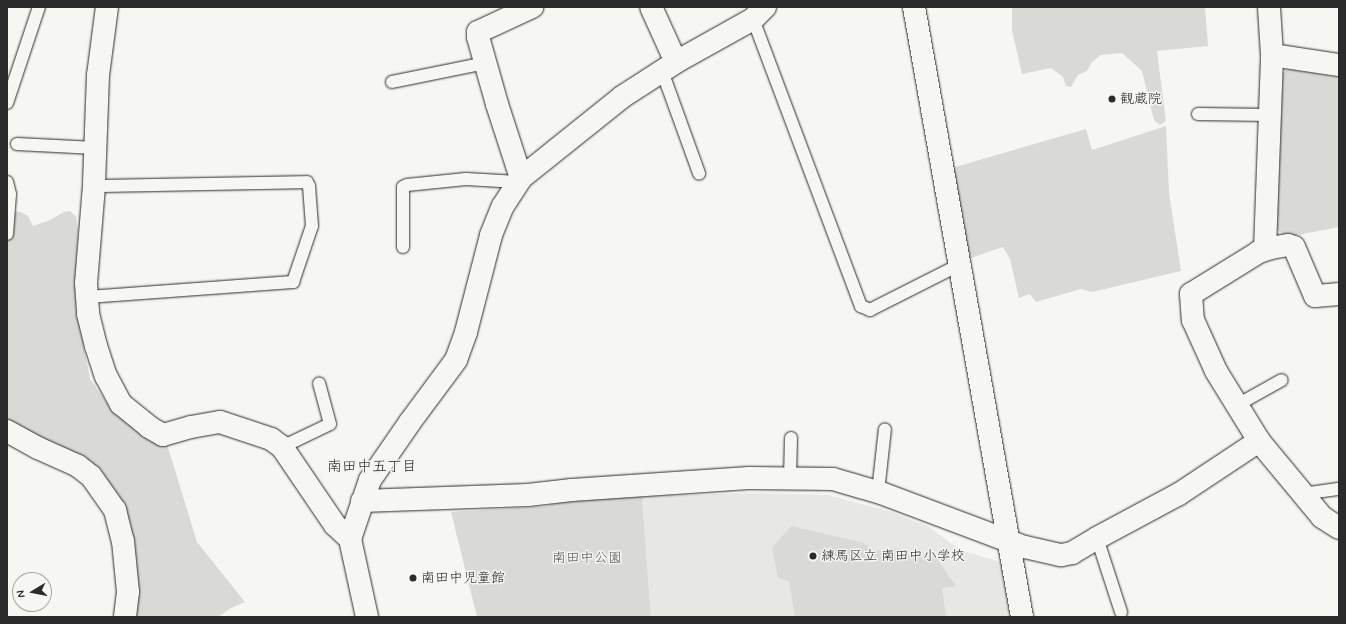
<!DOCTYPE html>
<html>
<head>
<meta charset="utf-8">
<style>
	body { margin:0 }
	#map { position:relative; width:1346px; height:624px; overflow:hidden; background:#f6f6f2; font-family:Mynerve,"Klee One",sans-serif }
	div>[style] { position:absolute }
	.built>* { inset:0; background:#e7e7e3 }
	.green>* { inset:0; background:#d9d9d5 }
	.roads { filter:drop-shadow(0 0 1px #2b2b2b) drop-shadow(0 0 1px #2b2b2b) }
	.lane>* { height:12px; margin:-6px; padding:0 6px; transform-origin:6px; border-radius:6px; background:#f6f6f2 }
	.street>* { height:22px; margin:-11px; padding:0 11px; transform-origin:11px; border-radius:11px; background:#f6f6f2 }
	.dots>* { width:11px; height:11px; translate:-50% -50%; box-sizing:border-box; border:2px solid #f6f6f2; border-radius:50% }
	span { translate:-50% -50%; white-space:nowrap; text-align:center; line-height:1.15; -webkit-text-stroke:3px #f6f6f2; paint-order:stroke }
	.poi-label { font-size:14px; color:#2b2b2b }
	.left { translate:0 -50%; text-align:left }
	.park-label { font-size:14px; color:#565656 }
	.neighbourhood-label { font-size:15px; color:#2b2b2b }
	.frame { position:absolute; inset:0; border:8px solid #2b2b2b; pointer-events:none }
	.north { position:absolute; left:12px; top:572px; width:40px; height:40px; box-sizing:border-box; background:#f6f6f2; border:1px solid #a5a5a2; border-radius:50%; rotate:260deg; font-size:11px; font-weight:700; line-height:16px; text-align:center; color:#2b2b2b }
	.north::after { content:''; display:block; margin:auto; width:14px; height:18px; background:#2b2b2b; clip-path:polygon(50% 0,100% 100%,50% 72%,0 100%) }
</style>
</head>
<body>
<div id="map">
	<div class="built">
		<div style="clip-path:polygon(757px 493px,828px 495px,891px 512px,929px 527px,960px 550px,1001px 562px,1011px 617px,651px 617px,642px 496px)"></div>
	</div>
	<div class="green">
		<div style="clip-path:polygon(1012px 7px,1205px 7px,1208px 46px,1157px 51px,1166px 121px,1160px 125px,1154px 120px,1142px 71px,1122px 53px,1101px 55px,1092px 62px,1087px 71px,1078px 75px,1071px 87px,1066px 86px,1063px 77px,1051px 68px,1022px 74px,1012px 30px)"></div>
		<div style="clip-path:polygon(1288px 69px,1339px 77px,1339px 227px,1292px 236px,1284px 235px,1272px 226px,1280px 75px)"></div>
		<div style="clip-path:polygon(1166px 126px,1169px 193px,1181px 271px,1092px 292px,1081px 289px,1036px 302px,1030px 294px,1019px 298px,1010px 259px,1003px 247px,965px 260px,952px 168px,1086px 129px,1092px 150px)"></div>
		<div style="clip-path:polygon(7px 199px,15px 212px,21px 212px,28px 216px,33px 226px,50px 220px,64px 212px,70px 211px,76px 217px,78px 231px,76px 282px,79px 321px,90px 379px,112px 410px,166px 441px,197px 542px,245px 602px,231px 608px,218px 617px,132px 617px,119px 502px,7px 426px)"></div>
		<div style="clip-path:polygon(642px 496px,651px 617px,477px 617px,451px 512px,547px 506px,563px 501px)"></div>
		<div style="clip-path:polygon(791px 526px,864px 543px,872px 551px,899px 548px,911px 557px,934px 555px,956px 586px,942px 588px,946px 617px,795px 617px,789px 581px,778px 578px,772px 548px)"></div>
	</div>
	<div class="roads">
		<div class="lane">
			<div style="left:753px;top:19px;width:307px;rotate:69.4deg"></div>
			<div style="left:861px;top:306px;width:10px;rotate:24deg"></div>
			<div style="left:870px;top:310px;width:100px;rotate:-26.8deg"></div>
			<div style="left:662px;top:71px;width:109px;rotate:70.1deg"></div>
			<div style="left:392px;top:82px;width:95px;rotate:-11.5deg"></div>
			<div style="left:7px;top:103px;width:101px;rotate:-71.6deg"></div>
			<div style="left:1198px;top:114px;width:72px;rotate:0.8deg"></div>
			<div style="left:17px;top:144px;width:78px;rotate:2.9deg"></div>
			<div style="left:7px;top:182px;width:12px;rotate:76deg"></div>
			<div style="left:10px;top:194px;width:40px;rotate:94.3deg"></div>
			<div style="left:403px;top:247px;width:60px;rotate:-90deg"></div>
			<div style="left:403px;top:187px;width:4px;rotate:-27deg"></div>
			<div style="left:407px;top:185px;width:59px;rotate:-5.8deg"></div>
			<div style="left:466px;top:179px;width:52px;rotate:3.3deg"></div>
			<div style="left:87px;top:297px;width:207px;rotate:-4.2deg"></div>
			<div style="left:293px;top:282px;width:59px;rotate:-71.3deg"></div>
			<div style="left:312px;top:226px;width:40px;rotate:-94.3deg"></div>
			<div style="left:309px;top:186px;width:4px;rotate:-117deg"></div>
			<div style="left:307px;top:182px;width:213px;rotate:178.9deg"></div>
			<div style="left:1237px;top:405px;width:51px;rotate:-29.1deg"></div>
			<div style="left:282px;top:447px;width:53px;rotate:-25.6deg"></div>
			<div style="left:330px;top:424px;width:42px;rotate:-105deg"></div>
			<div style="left:790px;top:478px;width:40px;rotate:-88.6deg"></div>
			<div style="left:878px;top:492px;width:63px;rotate:-83.7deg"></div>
			<div style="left:1302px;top:494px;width:37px;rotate:-8deg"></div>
			<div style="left:1097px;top:538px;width:78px;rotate:72deg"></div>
		</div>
		<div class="street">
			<div style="left:107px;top:7px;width:69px;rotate:97.5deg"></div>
			<div style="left:98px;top:75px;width:111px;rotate:92.1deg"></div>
			<div style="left:94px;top:186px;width:97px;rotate:94.7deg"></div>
			<div style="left:86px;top:283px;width:31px;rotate:86deg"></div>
			<div style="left:88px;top:314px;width:33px;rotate:76deg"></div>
			<div style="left:96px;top:346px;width:32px;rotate:72deg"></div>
			<div style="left:106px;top:376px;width:32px;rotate:62deg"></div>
			<div style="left:121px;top:404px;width:36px;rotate:39deg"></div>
			<div style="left:149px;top:427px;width:16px;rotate:30deg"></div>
			<div style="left:163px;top:435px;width:29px;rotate:-16deg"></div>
			<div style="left:191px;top:427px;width:29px;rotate:-10deg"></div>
			<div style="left:220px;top:422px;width:54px;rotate:18.4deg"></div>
			<div style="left:271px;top:439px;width:14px;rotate:36deg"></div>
			<div style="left:282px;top:447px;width:94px;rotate:55.8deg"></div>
			<div style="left:335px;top:525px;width:21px;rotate:43deg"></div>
			<div style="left:350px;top:539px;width:80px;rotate:77.7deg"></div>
			<div style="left:651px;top:7px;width:60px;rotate:65.6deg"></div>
			<div style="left:914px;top:7px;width:619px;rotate:79.96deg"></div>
			<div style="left:1272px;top:55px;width:68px;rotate:8.5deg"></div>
			<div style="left:521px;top:178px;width:78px;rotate:-108deg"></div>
			<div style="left:497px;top:104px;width:70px;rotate:-105.8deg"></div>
			<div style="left:478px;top:37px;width:5px;rotate:-90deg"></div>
			<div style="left:478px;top:32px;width:60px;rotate:-24.8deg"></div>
			<div style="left:1265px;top:249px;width:194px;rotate:-87.9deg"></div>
			<div style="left:1272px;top:55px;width:48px;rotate:-93.6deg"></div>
			<div style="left:1339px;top:294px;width:24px;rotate:175deg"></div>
			<div style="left:1315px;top:296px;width:53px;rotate:-113.2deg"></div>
			<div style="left:1294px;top:247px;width:6px;rotate:-162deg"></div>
			<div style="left:1288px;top:245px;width:17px;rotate:170deg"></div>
			<div style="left:1271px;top:248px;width:13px;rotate:162deg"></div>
			<div style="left:1259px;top:252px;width:80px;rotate:148.3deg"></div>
			<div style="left:1191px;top:294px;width:26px;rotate:86deg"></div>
			<div style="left:1193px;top:320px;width:56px;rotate:65.7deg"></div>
			<div style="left:1216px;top:371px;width:82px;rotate:58.4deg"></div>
			<div style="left:1259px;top:441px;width:99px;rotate:50.3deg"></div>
			<div style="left:1322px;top:517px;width:20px;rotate:33deg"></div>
			<div style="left:7px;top:431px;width:35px;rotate:29deg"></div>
			<div style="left:38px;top:448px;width:44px;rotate:24.2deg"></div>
			<div style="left:78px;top:466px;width:16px;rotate:38deg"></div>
			<div style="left:91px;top:476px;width:42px;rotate:54.8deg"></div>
			<div style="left:115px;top:510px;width:32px;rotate:76deg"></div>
			<div style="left:123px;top:541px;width:51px;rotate:84.4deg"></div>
			<div style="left:128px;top:592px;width:25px;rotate:97deg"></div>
			<div style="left:362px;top:501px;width:166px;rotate:-2.1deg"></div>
			<div style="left:528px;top:495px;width:44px;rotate:-6.5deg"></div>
			<div style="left:572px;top:490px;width:177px;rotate:-3.9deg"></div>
			<div style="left:749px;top:478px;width:84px;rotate:0.7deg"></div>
			<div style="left:833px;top:479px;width:50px;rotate:16.3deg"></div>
			<div style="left:881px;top:493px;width:154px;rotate:20.6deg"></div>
			<div style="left:1025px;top:547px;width:37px;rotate:13deg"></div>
			<div style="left:1061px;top:555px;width:11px;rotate:-10deg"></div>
			<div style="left:1072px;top:553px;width:29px;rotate:-31deg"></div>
			<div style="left:1097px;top:538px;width:93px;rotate:-28.2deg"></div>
			<div style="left:1179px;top:494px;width:96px;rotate:-33.5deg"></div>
			<div style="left:350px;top:539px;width:62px;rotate:-71.3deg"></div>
			<div style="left:370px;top:480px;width:70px;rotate:-55.4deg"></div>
			<div style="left:410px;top:422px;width:77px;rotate:-53.4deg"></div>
			<div style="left:456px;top:360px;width:30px;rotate:-70deg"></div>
			<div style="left:466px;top:332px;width:100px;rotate:-75.5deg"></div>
			<div style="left:491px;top:235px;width:31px;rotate:-68deg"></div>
			<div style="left:503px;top:206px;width:33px;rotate:-57deg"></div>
			<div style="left:521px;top:178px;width:129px;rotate:-38.7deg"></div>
			<div style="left:622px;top:97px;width:64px;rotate:-32.9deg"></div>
			<div style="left:676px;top:62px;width:88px;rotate:-29.2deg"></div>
			<div style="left:753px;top:19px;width:17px;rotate:-45deg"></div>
		</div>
	</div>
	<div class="dots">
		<div style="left:1112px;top:99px;background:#2b2b2b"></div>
		<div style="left:813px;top:556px;background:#2b2b2b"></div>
		<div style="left:413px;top:578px;background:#2b2b2b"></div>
	</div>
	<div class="poi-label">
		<span class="left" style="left:1120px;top:99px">観蔵院</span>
		<span class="left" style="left:821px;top:556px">練馬区立 南田中小学校</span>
		<span class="left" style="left:421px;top:578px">南田中児童館</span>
	</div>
	<div class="park-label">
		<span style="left:587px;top:558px">南田中公園</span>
	</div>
	<div class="neighbourhood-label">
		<span style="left:372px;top:468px">南田中五丁目</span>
	</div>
	<div class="frame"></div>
	<div class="north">N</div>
</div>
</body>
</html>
